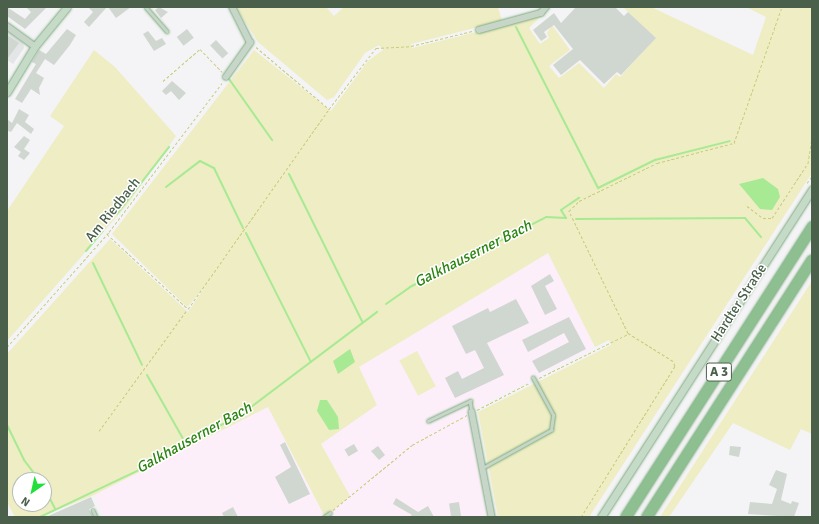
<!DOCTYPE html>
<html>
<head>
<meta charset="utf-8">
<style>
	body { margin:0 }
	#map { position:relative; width:819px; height:524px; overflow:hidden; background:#f4f3f5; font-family:Signika,sans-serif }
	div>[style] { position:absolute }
	.commercial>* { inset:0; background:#fceff9 }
	.education>* { inset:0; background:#e4e5e6 }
	.green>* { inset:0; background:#efedc4; transform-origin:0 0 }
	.water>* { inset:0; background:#a7ea93 }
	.stream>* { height:2px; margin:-1px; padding:0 1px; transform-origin:1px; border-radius:1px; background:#a7ea93 }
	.building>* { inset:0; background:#d0d7d1; transform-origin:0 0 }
	.path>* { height:1px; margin-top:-0.5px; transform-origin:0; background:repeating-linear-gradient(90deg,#c7cd7d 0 3px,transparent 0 5px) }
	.roads { filter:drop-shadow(0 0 1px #78ab7c) drop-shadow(0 0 1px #78ab7c) }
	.lane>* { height:2.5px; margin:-1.25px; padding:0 1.25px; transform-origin:1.25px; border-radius:1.25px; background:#c7d6c8 }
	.street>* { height:5.5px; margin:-2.75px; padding:0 2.75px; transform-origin:2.75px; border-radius:2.75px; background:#c7d6c8 }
	.secondary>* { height:7px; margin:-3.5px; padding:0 3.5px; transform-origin:3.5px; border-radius:3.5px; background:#c6dac8 }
	.highway>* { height:10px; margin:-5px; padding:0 5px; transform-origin:5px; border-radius:5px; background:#8dbf90 }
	span { translate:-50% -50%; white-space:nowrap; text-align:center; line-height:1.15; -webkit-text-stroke:3px #fff; paint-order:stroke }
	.shield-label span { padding:1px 3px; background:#fff; border:1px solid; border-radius:3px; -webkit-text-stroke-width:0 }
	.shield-label { font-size:13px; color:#4b604b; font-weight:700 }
	.street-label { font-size:14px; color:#4b604b }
	.water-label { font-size:15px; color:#2c8511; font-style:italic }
	.frame { position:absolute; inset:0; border:8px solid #4b604b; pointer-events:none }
	.north { position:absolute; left:12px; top:472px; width:40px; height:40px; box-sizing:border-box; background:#fff; border:1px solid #b7bfb7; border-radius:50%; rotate:214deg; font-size:11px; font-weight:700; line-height:16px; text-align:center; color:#4b604b }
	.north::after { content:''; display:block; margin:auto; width:14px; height:18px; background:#21e039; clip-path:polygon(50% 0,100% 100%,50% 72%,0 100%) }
</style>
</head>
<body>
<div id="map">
	<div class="commercial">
		<div style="clip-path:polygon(549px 253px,595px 347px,469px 412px,489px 517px,104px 517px,94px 495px,268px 407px,324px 516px,350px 496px,320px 444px,339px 430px,359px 367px)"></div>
	</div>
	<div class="education">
		<div style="clip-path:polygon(7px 31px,23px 43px,24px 48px,13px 64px,7px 60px)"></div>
	</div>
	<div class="green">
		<div style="clip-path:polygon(evenodd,236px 7px,326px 7px,334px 16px,344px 7px,498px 7px,502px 21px,411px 44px,412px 48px,541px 16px,529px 28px,540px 44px,549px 38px,547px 33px,552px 25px,570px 50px,549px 66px,559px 78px,579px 63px,604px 88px,616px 74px,620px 77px,655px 38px,623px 7px,651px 7px,753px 55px,766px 17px,746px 7px,812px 7px,812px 173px,589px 517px,498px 517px,478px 412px,611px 345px,609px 340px,595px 347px,548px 253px,359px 367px,377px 405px,321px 444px,350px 496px,325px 517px,268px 407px,94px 495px,40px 517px,15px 517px,7px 502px,7px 354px,110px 239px,188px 312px,205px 287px,187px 307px,112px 234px,254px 50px,331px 111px,368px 61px,383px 50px,379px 45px,365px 53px,334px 97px,327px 100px,258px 42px,236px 7px,20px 480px,44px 480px,44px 504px,20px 504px,20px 480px)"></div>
		<div style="clip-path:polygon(94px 50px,115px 67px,176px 136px,127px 205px,7px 341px,7px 211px,64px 126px,50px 116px)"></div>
		<div style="clip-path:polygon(812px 281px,812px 434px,801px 429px,790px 450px,733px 423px,669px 517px,660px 517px)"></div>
		<div style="left:417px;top:351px;width:40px;height:20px;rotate:62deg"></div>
	</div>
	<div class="water">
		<div style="clip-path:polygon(763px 178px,778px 189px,780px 197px,772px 210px,760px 209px,739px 184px)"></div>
		<div style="clip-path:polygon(350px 349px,355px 362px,338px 374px,333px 361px)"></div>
		<div style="clip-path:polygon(320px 400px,327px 400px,338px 417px,339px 429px,329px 430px,317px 411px)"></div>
	</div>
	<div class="stream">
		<div style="left:516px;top:27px;width:181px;rotate:63deg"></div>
		<div style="left:598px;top:188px;width:64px;rotate:-26.2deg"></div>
		<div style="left:655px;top:160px;width:77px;rotate:-14.2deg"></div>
		<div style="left:229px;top:79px;width:75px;rotate:54.8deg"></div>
		<div style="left:289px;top:174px;width:166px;rotate:63.6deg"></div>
		<div style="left:166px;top:187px;width:43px;rotate:-37.4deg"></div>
		<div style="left:200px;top:161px;width:16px;rotate:27deg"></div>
		<div style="left:214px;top:168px;width:67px;rotate:64.2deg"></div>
		<div style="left:117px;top:214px;width:85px;rotate:-52.2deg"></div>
		<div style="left:566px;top:218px;width:9px;rotate:-122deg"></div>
		<div style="left:561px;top:210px;width:22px;rotate:-34deg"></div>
		<div style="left:576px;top:219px;width:169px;rotate:-0.3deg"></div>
		<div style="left:745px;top:218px;width:25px;rotate:50deg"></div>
		<div style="left:246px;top:233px;width:144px;rotate:63.3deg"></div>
		<div style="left:86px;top:251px;width:26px;rotate:-50deg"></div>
		<div style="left:93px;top:263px;width:113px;rotate:64.3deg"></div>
		<div style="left:386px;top:304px;width:29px;rotate:-35deg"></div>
		<div style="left:410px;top:287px;width:153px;rotate:-27.2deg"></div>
		<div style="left:546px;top:217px;width:20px;rotate:3deg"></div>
		<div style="left:147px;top:375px;width:79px;rotate:60.5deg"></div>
		<div style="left:7px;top:425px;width:39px;rotate:64deg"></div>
		<div style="left:24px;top:460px;width:25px;rotate:53deg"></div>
		<div style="left:44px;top:487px;width:25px;rotate:63deg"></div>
		<div style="left:40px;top:517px;width:110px;rotate:-25.4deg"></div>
		<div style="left:139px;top:470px;width:119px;rotate:-28.7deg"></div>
		<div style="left:243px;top:413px;width:168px;rotate:-37deg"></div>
	</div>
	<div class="building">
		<div style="clip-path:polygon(7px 7px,25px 19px,31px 12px,26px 7px,47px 7px,25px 29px,7px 16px)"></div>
		<div style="clip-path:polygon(88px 7px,107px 7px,89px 27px,84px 22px,93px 12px)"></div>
		<div style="clip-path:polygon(108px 7px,131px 7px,116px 18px)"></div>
		<div style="clip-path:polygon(159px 7px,168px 12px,161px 18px,155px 10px)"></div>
		<div style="clip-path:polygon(576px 7px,615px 7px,624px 16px,628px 12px,656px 38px,621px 75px,617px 72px,604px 84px,580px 60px,561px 75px,553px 65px,573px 49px,554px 25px,544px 32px,547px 37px,541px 41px,533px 30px,554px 13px,561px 23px)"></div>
		<div style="clip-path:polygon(67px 29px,76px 35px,70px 45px,54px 65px,45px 59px,36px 73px,44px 78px,39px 88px,40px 95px,31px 89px,22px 103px,15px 99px,36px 64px,32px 62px,39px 50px,46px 54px)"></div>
		<div style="left:187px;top:29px;width:11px;height:13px;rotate:52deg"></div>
		<div style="clip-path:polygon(148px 31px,156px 41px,162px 38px,166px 44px,154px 51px,143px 34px)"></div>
		<div style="clip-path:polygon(7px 35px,19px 43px,7px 59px)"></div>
		<div style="left:216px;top:40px;width:18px;height:8px;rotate:47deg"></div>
		<div style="clip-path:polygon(172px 81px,186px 93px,179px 100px,171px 91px,166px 95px,162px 91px)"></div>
		<div style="clip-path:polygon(19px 109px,29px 115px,25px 122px,34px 129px,31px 134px,17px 123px,11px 132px,8px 131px,7px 119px,12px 123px)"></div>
		<div style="clip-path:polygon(24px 136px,30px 140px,24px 149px,30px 153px,24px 160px,18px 156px,23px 149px,21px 152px,14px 147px)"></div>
		<div style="clip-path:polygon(550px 274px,554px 281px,545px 286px,557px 309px,545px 315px,531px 286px)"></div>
		<div style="clip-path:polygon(516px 299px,529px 323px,487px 343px,504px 375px,455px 398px,445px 378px,458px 371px,462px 379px,484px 368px,475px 350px,466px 354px,452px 326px,488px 308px,490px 312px)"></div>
		<div style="clip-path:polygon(569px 317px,586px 349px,539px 373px,532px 361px,569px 342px,564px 333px,528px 352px,522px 340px)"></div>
		<div style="clip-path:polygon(285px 442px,310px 494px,289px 504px,275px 477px,291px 467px,280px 445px)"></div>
		<div style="left:354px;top:444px;width:8px;height:11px;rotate:60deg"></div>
		<div style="clip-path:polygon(378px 446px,385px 455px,379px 460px,371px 451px)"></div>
		<div style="clip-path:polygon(730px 446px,741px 447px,739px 457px,729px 455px)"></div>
		<div style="clip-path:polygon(776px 470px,787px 474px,781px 500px,791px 504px,792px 501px,799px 503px,794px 517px,748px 514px,750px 502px,772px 504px,777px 489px,769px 485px)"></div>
		<div style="clip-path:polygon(91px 497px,95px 506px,89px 509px,93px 517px,46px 517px)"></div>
		<div style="clip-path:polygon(396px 498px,418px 512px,428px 506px,434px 517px,409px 517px,412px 515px,393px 504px)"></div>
		<div style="left:459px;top:502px;width:15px;height:10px;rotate:82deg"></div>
		<div style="clip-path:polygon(233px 507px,238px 517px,224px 517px,222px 513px)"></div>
	</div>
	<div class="path">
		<div style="left:256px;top:47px;width:96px;rotate:40.3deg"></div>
		<div style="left:329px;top:109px;width:77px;rotate:-52.4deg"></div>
		<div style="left:376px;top:48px;width:35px;rotate:-3deg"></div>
		<div style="left:411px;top:46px;width:63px;rotate:-13.8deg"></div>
		<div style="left:163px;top:81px;width:49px;rotate:-40.9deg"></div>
		<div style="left:200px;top:49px;width:32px;rotate:46deg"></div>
		<div style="left:807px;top:183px;width:9px;rotate:-54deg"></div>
		<div style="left:747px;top:206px;width:20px;rotate:37deg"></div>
		<div style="left:763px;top:218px;width:9px"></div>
		<div style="left:772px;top:218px;width:66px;rotate:-56.8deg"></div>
		<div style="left:808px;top:163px;width:24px;rotate:-81deg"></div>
		<div style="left:107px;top:234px;width:110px;rotate:42.8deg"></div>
		<div style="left:188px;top:309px;width:245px;rotate:-54.8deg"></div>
		<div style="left:7px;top:347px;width:154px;rotate:-48.4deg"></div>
		<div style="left:109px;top:232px;width:187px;rotate:-52.8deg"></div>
		<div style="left:539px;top:378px;width:99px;rotate:-26.3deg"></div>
		<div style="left:477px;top:410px;width:59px;rotate:-27.4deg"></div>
		<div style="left:99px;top:431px;width:150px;rotate:-54deg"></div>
		<div style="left:333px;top:510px;width:102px;rotate:-39.4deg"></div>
		<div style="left:412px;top:445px;width:63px;rotate:-28.6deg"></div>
		<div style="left:581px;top:517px;width:178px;rotate:-58.1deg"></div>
		<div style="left:675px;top:366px;width:5px;rotate:-112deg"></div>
		<div style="left:673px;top:361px;width:53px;rotate:-148.1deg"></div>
		<div style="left:628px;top:333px;width:136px;rotate:-115.8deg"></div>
		<div style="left:569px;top:211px;width:14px;rotate:-45deg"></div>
		<div style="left:579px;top:201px;width:87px;rotate:-26deg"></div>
		<div style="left:657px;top:163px;width:80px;rotate:-14.6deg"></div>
		<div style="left:734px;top:143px;width:144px;rotate:-70.6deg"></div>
	</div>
	<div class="roads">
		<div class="lane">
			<div style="left:146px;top:7px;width:32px;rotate:49deg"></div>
			<div style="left:428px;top:421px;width:47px;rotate:-25.5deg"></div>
			<div style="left:470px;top:401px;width:11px;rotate:80deg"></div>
			<div style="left:484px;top:467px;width:77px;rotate:-28.9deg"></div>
			<div style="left:551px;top:430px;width:15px;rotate:-82deg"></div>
			<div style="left:553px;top:415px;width:42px;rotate:-118.4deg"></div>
			<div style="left:93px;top:510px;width:8px;rotate:67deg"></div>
			<div style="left:324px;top:517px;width:7px;rotate:-34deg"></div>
		</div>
		<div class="street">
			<div style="left:7px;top:26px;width:34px;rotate:36deg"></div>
			<div style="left:479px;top:30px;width:64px;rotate:-15.3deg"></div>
			<div style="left:541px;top:13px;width:8px;rotate:-50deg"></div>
			<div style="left:226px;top:77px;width:42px;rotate:-54.8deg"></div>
			<div style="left:250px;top:43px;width:40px;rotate:-116.6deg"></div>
			<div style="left:472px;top:412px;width:107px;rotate:79.2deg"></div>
		</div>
		<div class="secondary">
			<div style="left:7px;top:92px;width:54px;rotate:-58.7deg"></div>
			<div style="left:35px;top:46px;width:50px;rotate:-50.6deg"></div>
			<div style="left:601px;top:517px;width:390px;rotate:-57.2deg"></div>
		</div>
		<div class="highway">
			<div style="left:626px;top:517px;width:345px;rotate:-57.3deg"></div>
			<div style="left:647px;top:517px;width:305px;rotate:-57.3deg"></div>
		</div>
	</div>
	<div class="shield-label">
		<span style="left:719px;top:372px">A 3</span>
	</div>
	<div class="street-label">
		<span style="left:113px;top:210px;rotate:-51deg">Am Riedbach</span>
		<span style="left:739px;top:303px;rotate:-57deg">Hardter Straße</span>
	</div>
	<div class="water-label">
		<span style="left:473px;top:254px;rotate:-27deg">Galkhauserner Bach</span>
		<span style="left:194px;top:438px;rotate:-29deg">Galkhauserner Bach</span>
	</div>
	<div class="frame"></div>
	<div class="north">N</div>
</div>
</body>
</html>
